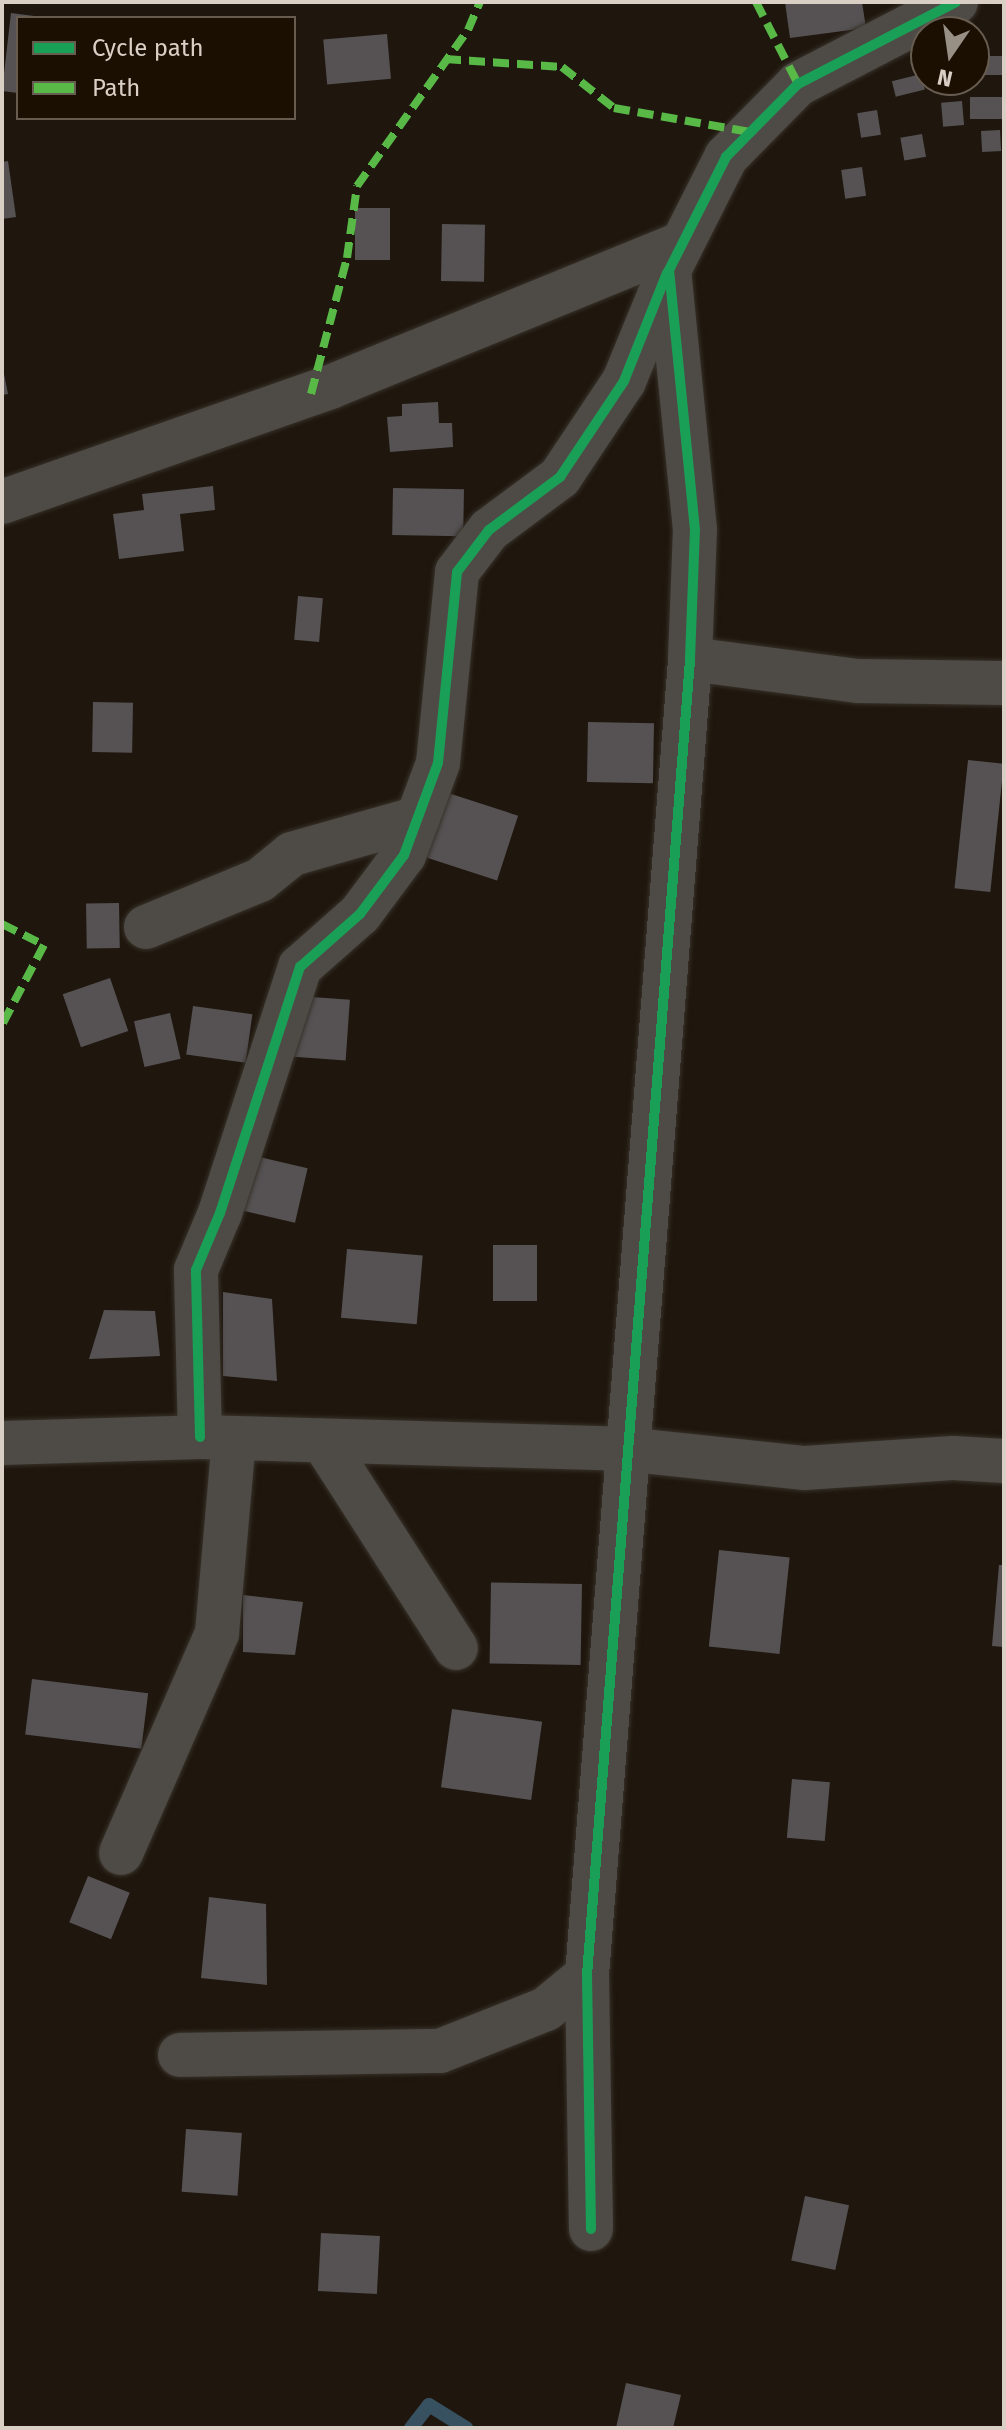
<!DOCTYPE html>
<html>
<head>
<meta charset="utf-8">
<style>
	body { margin:0 }
	#map { position:relative; width:1006px; height:2430px; overflow:hidden; background:#1f170e; font-family:"Fira Sans",sans-serif }
	div>[style] { position:absolute }
	.stream>* { height:14px; margin:-7px; padding:0 7px; transform-origin:7px; border-radius:7px; background:#385161 }
	.building>* { inset:0; background:#565254; transform-origin:0 0 }
	.roads { filter:drop-shadow(0 0 2px #373129) drop-shadow(0 0 2px #373129) }
	.minor>* { height:44px; margin:-22px; padding:0 22px; transform-origin:22px; border-radius:22px; background:#4e4b46 }
	.quiet>* { height:8px; margin-top:-4px; transform-origin:0; background:repeating-linear-gradient(90deg,#58b947 0 16px,transparent 0 24px) }
	.cycleway>* { height:10px; margin:-5px; padding:0 5px; transform-origin:5px; border-radius:5px; background:#1a9f57 }
	span { translate:-50% -50%; white-space:nowrap; text-align:center; line-height:1.15; -webkit-text-stroke:8px #1b0f02; paint-order:stroke }
	.frame { position:absolute; inset:0; border:4px solid #d9cfc5; pointer-events:none }
	.legend { position:absolute; left:16px; top:16px; width:280px; height:104px; box-sizing:border-box; background:#1b0f02; border:2px solid #675c50; margin:0; padding:10px 14px; list-style:none; font-size:24px; color:#d9cfc5 }
	.legend li { display:flex; align-items:center; gap:16px; height:40px }
	.legend b { width:40px; border:2px solid #675c50 }
	.north { position:absolute; left:910px; top:16px; width:80px; height:80px; box-sizing:border-box; background:#1b0f02; border:2px solid #675c50; border-radius:50%; rotate:193deg; font-size:22px; font-weight:700; line-height:32px; text-align:center; color:#d9cfc5 }
	.north::after { content:''; display:block; margin:auto; width:28px; height:36px; background:#988f85; clip-path:polygon(50% 0,100% 100%,50% 72%,0 100%) }
</style>
</head>
<body>
<div id="map">
	<div class="stream">
		<div style="left:411px;top:2428px;width:29px;rotate:-52deg"></div>
		<div style="left:429px;top:2405px;width:44px;rotate:31.9deg"></div>
	</div>
	<div class="building">
		<div style="clip-path:polygon(785px 2px,862px 2px,866px 28px,790px 38px)"></div>
		<div style="clip-path:polygon(11px 13px,34px 16px,18px 18px,18px 93px,2px 91px)"></div>
		<div style="left:387px;top:34px;width:45px;height:64px;rotate:85deg"></div>
		<div style="left:1004px;top:56px;width:19px;height:29px;rotate:90deg"></div>
		<div style="left:921px;top:74px;width:16px;height:30px;rotate:76deg"></div>
		<div style="left:1004px;top:97px;width:22px;height:34px;rotate:90deg"></div>
		<div style="left:962px;top:101px;width:24px;height:21px;rotate:85deg"></div>
		<div style="left:877px;top:110px;width:25px;height:20px;rotate:81deg"></div>
		<div style="left:1000px;top:130px;width:21px;height:19px;rotate:87deg"></div>
		<div style="left:922px;top:134px;width:23px;height:22px;rotate:80deg"></div>
		<div style="clip-path:polygon(8px 161px,16px 217px,2px 219px,2px 162px)"></div>
		<div style="left:862px;top:167px;width:29px;height:21px;rotate:82deg"></div>
		<div style="left:355px;top:208px;width:35px;height:52px"></div>
		<div style="left:442px;top:224px;width:43px;height:57px;rotate:1deg"></div>
		<div style="clip-path:polygon(2px 364px,8px 394px,2px 395px)"></div>
		<div style="clip-path:polygon(438px 402px,439px 423px,452px 423px,453px 447px,390px 452px,387px 417px,402px 416px,402px 404px)"></div>
		<div style="clip-path:polygon(213px 486px,215px 510px,180px 514px,184px 551px,119px 559px,113px 514px,144px 510px,142px 494px)"></div>
		<div style="left:393px;top:488px;width:71px;height:47px;rotate:1deg"></div>
		<div style="left:298px;top:596px;width:25px;height:44px;rotate:5deg"></div>
		<div style="left:93px;top:702px;width:40px;height:50px;rotate:1deg"></div>
		<div style="left:588px;top:722px;width:66px;height:60px;rotate:1deg"></div>
		<div style="left:968px;top:760px;width:36px;height:129px;rotate:6deg"></div>
		<div style="left:442px;top:791px;width:80px;height:68px;rotate:18deg"></div>
		<div style="left:119px;top:903px;width:45px;height:33px;rotate:89deg"></div>
		<div style="left:110px;top:978px;width:56px;height:50px;rotate:71deg"></div>
		<div style="left:298px;top:996px;width:52px;height:61px;rotate:4deg"></div>
		<div style="left:193px;top:1006px;width:60px;height:49px;rotate:8deg"></div>
		<div style="left:170px;top:1013px;width:47px;height:37px;rotate:77deg"></div>
		<div style="left:255px;top:1156px;width:54px;height:56px;rotate:13deg"></div>
		<div style="left:493px;top:1245px;width:44px;height:56px"></div>
		<div style="left:347px;top:1249px;width:76px;height:69px;rotate:5deg"></div>
		<div style="clip-path:polygon(223px 1292px,272px 1299px,277px 1381px,223px 1376px)"></div>
		<div style="clip-path:polygon(104px 1310px,155px 1311px,160px 1356px,89px 1359px)"></div>
		<div style="left:719px;top:1550px;width:71px;height:97px;rotate:6deg"></div>
		<div style="clip-path:polygon(999px 1565px,1004px 1565px,1004px 1647px,992px 1646px)"></div>
		<div style="left:582px;top:1584px;width:81px;height:91px;rotate:91deg"></div>
		<div style="clip-path:polygon(243px 1595px,303px 1602px,295px 1655px,243px 1652px)"></div>
		<div style="left:32px;top:1679px;width:117px;height:56px;rotate:7deg"></div>
		<div style="left:452px;top:1709px;width:91px;height:79px;rotate:8deg"></div>
		<div style="left:792px;top:1779px;width:38px;height:59px;rotate:5deg"></div>
		<div style="left:88px;top:1876px;width:45px;height:50px;rotate:22deg"></div>
		<div style="clip-path:polygon(209px 1897px,266px 1904px,267px 1985px,201px 1978px)"></div>
		<div style="left:186px;top:2129px;width:56px;height:63px;rotate:4deg"></div>
		<div style="left:805px;top:2196px;width:45px;height:66px;rotate:12deg"></div>
		<div style="left:321px;top:2233px;width:59px;height:58px;rotate:3deg"></div>
		<div style="clip-path:polygon(626px 2383px,681px 2395px,673px 2428px,616px 2428px)"></div>
	</div>
	<div class="roads">
		<div class="minor">
			<div style="left:2px;top:502px;width:348px;rotate:-19.3deg"></div>
			<div style="left:330px;top:387px;width:379px;rotate:-22.2deg"></div>
			<div style="left:690px;top:659px;width:169px;rotate:7.5deg"></div>
			<div style="left:858px;top:681px;width:146px;rotate:0.8deg"></div>
			<div style="left:146px;top:927px;width:123px;rotate:-22.4deg"></div>
			<div style="left:260px;top:880px;width:41px;rotate:-39.1deg"></div>
			<div style="left:292px;top:854px;width:131px;rotate:-15.9deg"></div>
			<div style="left:200px;top:1437px;width:167px;rotate:-91.4deg"></div>
			<div style="left:196px;top:1270px;width:62px;rotate:-67.2deg"></div>
			<div style="left:220px;top:1213px;width:259px;rotate:-72deg"></div>
			<div style="left:300px;top:967px;width:80px;rotate:-41.5deg"></div>
			<div style="left:360px;top:914px;width:74px;rotate:-53.3deg"></div>
			<div style="left:404px;top:855px;width:98px;rotate:-69.7deg"></div>
			<div style="left:438px;top:763px;width:192px;rotate:-84.3deg"></div>
			<div style="left:457px;top:572px;width:53px;rotate:-52.7deg"></div>
			<div style="left:489px;top:530px;width:89px;rotate:-36.7deg"></div>
			<div style="left:560px;top:477px;width:115px;rotate:-56.3deg"></div>
			<div style="left:624px;top:381px;width:113px;rotate:-67.7deg"></div>
			<div style="left:323px;top:1441px;width:246px;rotate:57.3deg"></div>
			<div style="left:2px;top:1443px;width:198px;rotate:-1.7deg"></div>
			<div style="left:200px;top:1437px;width:424px;rotate:1.6deg"></div>
			<div style="left:624px;top:1449px;width:182px;rotate:6deg"></div>
			<div style="left:805px;top:1468px;width:148px;rotate:-3.9deg"></div>
			<div style="left:953px;top:1458px;width:51px;rotate:3.4deg"></div>
			<div style="left:121px;top:1853px;width:240px;rotate:-66.4deg"></div>
			<div style="left:217px;top:1633px;width:195px;rotate:-85deg"></div>
			<div style="left:180px;top:2055px;width:260px;rotate:-0.9deg"></div>
			<div style="left:440px;top:2051px;width:114px;rotate:-21.6deg"></div>
			<div style="left:546px;top:2009px;width:53px;rotate:-39.7deg"></div>
			<div style="left:591px;top:2229px;width:254px;rotate:-90.9deg"></div>
			<div style="left:587px;top:1975px;width:1320px;rotate:-85.52deg"></div>
			<div style="left:690px;top:659px;width:129px;rotate:-87.8deg"></div>
			<div style="left:695px;top:530px;width:261px;rotate:-95.7deg"></div>
			<div style="left:669px;top:270px;width:127px;rotate:-63.2deg"></div>
			<div style="left:726px;top:157px;width:103px;rotate:-45.4deg"></div>
			<div style="left:798px;top:84px;width:178px;rotate:-27.4deg"></div>
		</div>
	</div>
	<div class="quiet">
		<div style="left:756px;top:2px;width:92px;rotate:62.9deg"></div>
		<div style="left:445px;top:59px;width:117px;rotate:3.9deg"></div>
		<div style="left:562px;top:67px;width:66px;rotate:38.3deg"></div>
		<div style="left:614px;top:108px;width:138px;rotate:10deg"></div>
		<div style="left:311px;top:394px;width:141px;rotate:-75.2deg"></div>
		<div style="left:347px;top:258px;width:73px;rotate:-82.1deg"></div>
		<div style="left:357px;top:186px;width:191px;rotate:-54.6deg"></div>
		<div style="left:468px;top:30px;width:30px;rotate:-67deg"></div>
		<div style="left:2px;top:924px;width:47px;rotate:26.6deg"></div>
		<div style="left:44px;top:945px;width:90px;rotate:117.7deg"></div>
	</div>
	<div class="cycleway">
		<div style="left:200px;top:1437px;width:167px;rotate:-91.4deg"></div>
		<div style="left:196px;top:1270px;width:62px;rotate:-67.2deg"></div>
		<div style="left:220px;top:1213px;width:259px;rotate:-72deg"></div>
		<div style="left:300px;top:967px;width:80px;rotate:-41.5deg"></div>
		<div style="left:360px;top:914px;width:74px;rotate:-53.3deg"></div>
		<div style="left:404px;top:855px;width:98px;rotate:-69.7deg"></div>
		<div style="left:438px;top:763px;width:192px;rotate:-84.3deg"></div>
		<div style="left:457px;top:572px;width:53px;rotate:-52.7deg"></div>
		<div style="left:489px;top:530px;width:89px;rotate:-36.7deg"></div>
		<div style="left:560px;top:477px;width:115px;rotate:-56.3deg"></div>
		<div style="left:624px;top:381px;width:116px;rotate:-68.3deg"></div>
		<div style="left:591px;top:2229px;width:254px;rotate:-90.9deg"></div>
		<div style="left:587px;top:1975px;width:1320px;rotate:-85.52deg"></div>
		<div style="left:690px;top:659px;width:129px;rotate:-87.8deg"></div>
		<div style="left:695px;top:530px;width:261px;rotate:-95.7deg"></div>
		<div style="left:669px;top:270px;width:127px;rotate:-63.2deg"></div>
		<div style="left:726px;top:157px;width:103px;rotate:-45.4deg"></div>
		<div style="left:798px;top:84px;width:178px;rotate:-27.4deg"></div>
	</div>
	<div class="frame"></div>
	<ul class="legend">
	<li><b style="height:10px;background:#1a9f57"></b>Cycle path</li>
	<li><b style="height:10px;background:#58b947"></b>Path</li>
	</ul>
	<div class="north">N</div>
</div>
</body>
</html>
